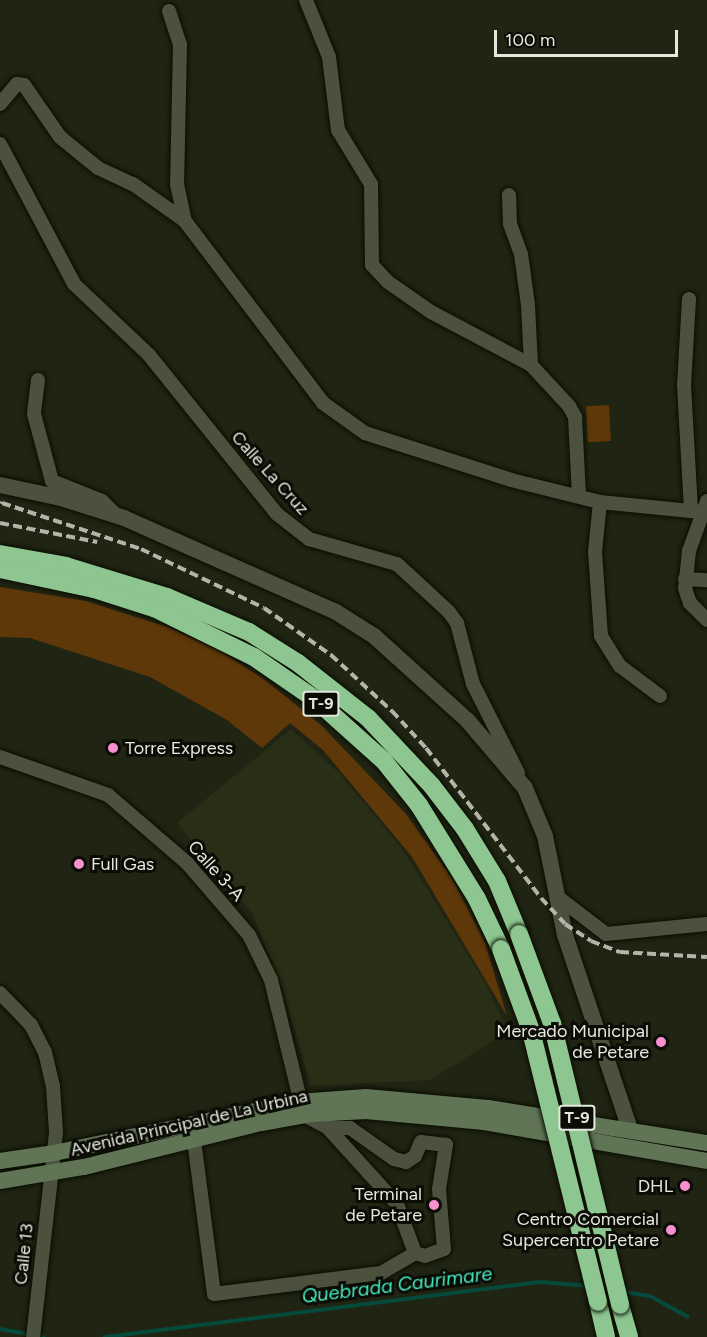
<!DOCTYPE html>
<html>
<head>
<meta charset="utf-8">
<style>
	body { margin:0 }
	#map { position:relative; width:707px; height:1337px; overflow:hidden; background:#202412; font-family:Figtree,sans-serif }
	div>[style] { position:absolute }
	.built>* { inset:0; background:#292e16 }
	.green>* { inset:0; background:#5f380a; transform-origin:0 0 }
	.stream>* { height:4px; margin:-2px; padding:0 2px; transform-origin:2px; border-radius:2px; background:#064a3c }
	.roads { filter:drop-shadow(0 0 2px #0a0d01) drop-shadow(0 0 2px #0a0d01) }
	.minor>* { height:14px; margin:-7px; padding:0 7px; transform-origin:7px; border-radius:7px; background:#4c513d }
	.tertiary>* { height:16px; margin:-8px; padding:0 8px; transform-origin:8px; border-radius:8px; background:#4c513d }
	.secondary>* { height:16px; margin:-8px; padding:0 8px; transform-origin:8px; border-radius:8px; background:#607456 }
	.motorway>* { height:18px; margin:-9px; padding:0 9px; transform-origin:9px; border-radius:9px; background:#8dc690 }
	.tram>* { height:1.5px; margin:-0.75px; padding:0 0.75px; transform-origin:0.75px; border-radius:0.75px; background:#b2b5a8 }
	.rail>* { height:4px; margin-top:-2px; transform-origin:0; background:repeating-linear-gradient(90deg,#b2b5a8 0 9px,transparent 0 13.5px) }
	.bridges { filter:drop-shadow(0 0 2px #0a0d01) drop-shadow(0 0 2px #0a0d01) }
	.motorway-bridge>* { height:18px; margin:-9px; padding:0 9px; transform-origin:9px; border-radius:9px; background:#8dc690 }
	.dots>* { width:16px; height:16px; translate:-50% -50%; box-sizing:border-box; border:3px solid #0a0c05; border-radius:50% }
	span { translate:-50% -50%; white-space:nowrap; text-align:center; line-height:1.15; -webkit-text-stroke:6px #0a0c05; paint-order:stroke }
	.shield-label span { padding:2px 4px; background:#0a0c05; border:2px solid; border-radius:4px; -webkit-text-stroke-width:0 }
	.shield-label { font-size:16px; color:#e5e8dd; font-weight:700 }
	.street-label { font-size:18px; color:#e5e8dd }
	.poi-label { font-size:18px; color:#e5e8dd }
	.left { translate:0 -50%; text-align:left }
	.right { translate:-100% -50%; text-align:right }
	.water-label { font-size:20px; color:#47e8c1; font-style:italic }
	.scale { position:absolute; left:494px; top:30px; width:184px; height:27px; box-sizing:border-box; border:3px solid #e5e8dd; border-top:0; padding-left:8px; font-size:18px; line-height:21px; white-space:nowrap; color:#e5e8dd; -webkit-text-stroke:4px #0a0c05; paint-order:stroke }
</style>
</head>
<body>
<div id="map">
	<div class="built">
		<div style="clip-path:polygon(291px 729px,340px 774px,403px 850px,486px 984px,508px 1032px,430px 1080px,311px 1086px,282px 987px,252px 913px,177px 823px)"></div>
	</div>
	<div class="green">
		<div style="left:609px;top:405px;width:36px;height:23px;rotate:87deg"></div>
		<div style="clip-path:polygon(0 587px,86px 601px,170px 628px,223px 653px,265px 680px,322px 726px,406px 814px,453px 880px,485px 943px,507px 1016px,412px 857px,323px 750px,290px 723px,262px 748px,227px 720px,150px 677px,30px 638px,0 637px)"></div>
	</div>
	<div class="stream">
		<div style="left:624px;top:1292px;width:26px;rotate:9deg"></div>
		<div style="left:650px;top:1296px;width:43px;rotate:28.9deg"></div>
		<div style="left:0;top:1329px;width:44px;rotate:10.5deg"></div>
		<div style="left:105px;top:1337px;width:438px;rotate:-7.2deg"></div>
		<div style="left:540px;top:1282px;width:50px;rotate:4.6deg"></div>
	</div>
	<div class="roads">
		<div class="minor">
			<div style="left:306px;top:0;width:61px;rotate:68deg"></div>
			<div style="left:329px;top:57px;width:74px;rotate:83deg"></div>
			<div style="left:338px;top:130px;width:63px;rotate:58.6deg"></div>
			<div style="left:371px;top:184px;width:81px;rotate:89.3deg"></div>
			<div style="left:372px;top:265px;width:23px;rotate:47deg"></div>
			<div style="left:388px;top:282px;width:52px;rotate:34.9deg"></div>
			<div style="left:431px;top:312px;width:113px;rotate:27.9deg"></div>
			<div style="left:531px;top:365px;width:56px;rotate:47.2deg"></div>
			<div style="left:569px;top:406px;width:13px;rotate:61deg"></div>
			<div style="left:575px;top:417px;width:79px;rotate:87.1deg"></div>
			<div style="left:169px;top:11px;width:35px;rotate:72deg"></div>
			<div style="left:180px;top:44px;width:140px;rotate:91.2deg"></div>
			<div style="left:177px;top:184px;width:38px;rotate:78deg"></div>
			<div style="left:185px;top:221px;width:228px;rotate:52.8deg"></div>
			<div style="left:323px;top:403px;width:52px;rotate:35.5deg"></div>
			<div style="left:365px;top:433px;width:153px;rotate:17.8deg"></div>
			<div style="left:511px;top:480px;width:92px;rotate:13.9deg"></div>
			<div style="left:600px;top:502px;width:101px;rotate:5.7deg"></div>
			<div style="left:0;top:104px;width:26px;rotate:-50deg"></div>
			<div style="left:17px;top:84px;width:7px;rotate:8deg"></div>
			<div style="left:24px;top:85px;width:63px;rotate:55.3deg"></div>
			<div style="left:60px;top:137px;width:49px;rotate:39.2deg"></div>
			<div style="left:98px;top:168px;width:38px;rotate:25deg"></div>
			<div style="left:133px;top:184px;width:64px;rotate:35.4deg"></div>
			<div style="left:0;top:144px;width:158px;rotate:62.1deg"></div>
			<div style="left:74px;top:284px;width:103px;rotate:43.4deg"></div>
			<div style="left:149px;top:355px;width:204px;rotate:51.2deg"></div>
			<div style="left:277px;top:514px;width:41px;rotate:38deg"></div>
			<div style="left:309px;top:539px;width:91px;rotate:15.9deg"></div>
			<div style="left:397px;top:564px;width:71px;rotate:42.7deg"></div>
			<div style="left:449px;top:612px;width:14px;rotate:54deg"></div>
			<div style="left:457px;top:623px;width:63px;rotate:75.3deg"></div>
			<div style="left:473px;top:684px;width:100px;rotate:63.2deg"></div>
			<div style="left:509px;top:195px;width:29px;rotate:88deg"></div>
			<div style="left:510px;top:224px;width:32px;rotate:70deg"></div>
			<div style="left:521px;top:254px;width:51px;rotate:82.2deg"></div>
			<div style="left:528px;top:305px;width:60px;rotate:87.1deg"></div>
			<div style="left:689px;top:299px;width:86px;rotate:93.3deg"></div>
			<div style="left:684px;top:385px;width:126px;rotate:86.8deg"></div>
			<div style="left:38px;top:380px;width:34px;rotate:97deg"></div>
			<div style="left:34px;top:414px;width:69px;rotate:75deg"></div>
			<div style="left:52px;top:481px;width:54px;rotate:21.8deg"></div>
			<div style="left:102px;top:501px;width:20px;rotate:45deg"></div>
			<div style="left:707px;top:501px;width:53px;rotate:109.8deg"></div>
			<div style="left:689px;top:551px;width:37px;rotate:96deg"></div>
			<div style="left:685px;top:588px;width:16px;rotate:72deg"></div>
			<div style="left:690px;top:603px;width:24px;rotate:45deg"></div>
			<div style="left:600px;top:502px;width:50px;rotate:95.7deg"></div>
			<div style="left:595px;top:552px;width:84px;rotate:85.9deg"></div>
			<div style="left:601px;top:636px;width:36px;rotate:58deg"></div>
			<div style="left:620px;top:666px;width:50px;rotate:36.9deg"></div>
			<div style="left:685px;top:579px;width:22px;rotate:3deg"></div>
			<div style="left:0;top:757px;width:114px;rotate:19.4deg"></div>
			<div style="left:108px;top:795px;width:104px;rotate:40.7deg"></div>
			<div style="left:187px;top:863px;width:95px;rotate:49.3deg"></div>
			<div style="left:249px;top:935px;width:50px;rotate:63.9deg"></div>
			<div style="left:271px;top:980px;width:139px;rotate:76.3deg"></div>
			<div style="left:304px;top:1115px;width:27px;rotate:28deg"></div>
			<div style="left:328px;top:1128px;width:103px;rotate:47.8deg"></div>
			<div style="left:397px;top:1204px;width:52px;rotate:69.8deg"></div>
			<div style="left:415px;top:1253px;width:10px;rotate:17deg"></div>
			<div style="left:425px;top:1256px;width:20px;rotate:-20deg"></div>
			<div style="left:444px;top:1249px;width:60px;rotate:-94.8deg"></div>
			<div style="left:439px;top:1189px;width:45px;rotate:-81deg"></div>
			<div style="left:446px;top:1145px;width:25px;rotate:-173deg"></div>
			<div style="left:421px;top:1142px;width:15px;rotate:113deg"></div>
			<div style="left:415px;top:1156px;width:11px;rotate:146deg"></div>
			<div style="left:406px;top:1162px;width:12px;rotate:-166deg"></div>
			<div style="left:394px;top:1159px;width:54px;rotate:-144.8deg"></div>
			<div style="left:350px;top:1128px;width:22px;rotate:180deg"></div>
			<div style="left:559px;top:898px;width:59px;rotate:37.5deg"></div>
			<div style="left:606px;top:934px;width:101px;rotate:-5.7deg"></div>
			<div style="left:0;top:993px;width:45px;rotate:45.9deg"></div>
			<div style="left:31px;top:1025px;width:30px;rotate:63deg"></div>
			<div style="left:45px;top:1052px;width:35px;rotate:77deg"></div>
			<div style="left:53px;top:1086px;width:47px;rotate:86.3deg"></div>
			<div style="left:56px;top:1133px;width:205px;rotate:96.4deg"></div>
			<div style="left:194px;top:1140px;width:155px;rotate:82.6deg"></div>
			<div style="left:214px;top:1294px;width:168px;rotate:-7.2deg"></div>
			<div style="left:381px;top:1273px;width:39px;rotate:-30deg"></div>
		</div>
		<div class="tertiary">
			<div style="left:0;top:485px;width:62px;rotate:12deg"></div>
			<div style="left:61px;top:498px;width:66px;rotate:17.6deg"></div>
			<div style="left:124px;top:518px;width:232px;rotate:23.9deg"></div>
			<div style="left:336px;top:612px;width:45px;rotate:32.3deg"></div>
			<div style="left:374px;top:636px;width:127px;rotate:42.1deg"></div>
			<div style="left:468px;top:721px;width:88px;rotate:49.6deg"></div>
			<div style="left:525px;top:788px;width:52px;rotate:67.4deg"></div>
			<div style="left:545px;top:836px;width:101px;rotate:78.6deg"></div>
			<div style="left:565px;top:935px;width:205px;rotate:71.5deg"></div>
		</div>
		<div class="secondary">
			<div style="left:0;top:1161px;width:55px;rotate:-8.4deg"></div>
			<div style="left:54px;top:1153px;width:249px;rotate:-11.8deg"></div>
			<div style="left:298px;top:1102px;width:68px;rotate:-4.2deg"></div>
			<div style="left:366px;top:1097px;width:122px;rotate:5.2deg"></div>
			<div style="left:488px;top:1108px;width:222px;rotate:9.1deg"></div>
			<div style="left:0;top:1181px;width:85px;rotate:-9.5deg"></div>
			<div style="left:84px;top:1167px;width:182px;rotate:-14deg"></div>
			<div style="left:261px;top:1123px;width:52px;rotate:-10deg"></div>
			<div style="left:312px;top:1114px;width:54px;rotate:-3.2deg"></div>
			<div style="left:366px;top:1111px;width:119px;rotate:5.3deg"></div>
			<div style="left:484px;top:1122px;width:226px;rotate:9.9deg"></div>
		</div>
		<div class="motorway">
			<div style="left:0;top:554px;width:67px;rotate:10.3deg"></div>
			<div style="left:66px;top:566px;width:106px;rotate:17.1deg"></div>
			<div style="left:167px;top:597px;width:89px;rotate:23.1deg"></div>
			<div style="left:249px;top:632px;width:58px;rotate:32.3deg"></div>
			<div style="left:298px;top:663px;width:89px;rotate:38.2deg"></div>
			<div style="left:368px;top:718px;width:93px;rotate:46.7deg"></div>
			<div style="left:432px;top:786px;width:54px;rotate:52.5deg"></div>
			<div style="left:465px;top:829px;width:61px;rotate:58.4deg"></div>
			<div style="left:497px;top:881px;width:57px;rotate:67.5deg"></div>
			<div style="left:0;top:569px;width:96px;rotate:12deg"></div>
			<div style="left:94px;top:589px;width:63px;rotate:17.6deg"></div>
			<div style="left:154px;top:608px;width:111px;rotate:26.1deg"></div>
			<div style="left:254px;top:657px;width:75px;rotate:34.7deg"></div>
			<div style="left:316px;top:700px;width:91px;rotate:41.9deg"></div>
			<div style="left:384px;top:761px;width:56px;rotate:51.5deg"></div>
			<div style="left:419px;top:805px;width:110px;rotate:58.3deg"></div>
			<div style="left:477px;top:899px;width:55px;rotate:64.4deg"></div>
			<div style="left:598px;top:1302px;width:36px;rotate:77deg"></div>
			<div style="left:620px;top:1305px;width:33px;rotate:74deg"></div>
		</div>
	</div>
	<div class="tram">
		<div style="left:0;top:502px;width:2px;rotate:27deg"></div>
	</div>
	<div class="rail">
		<div style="left:2px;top:503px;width:146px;rotate:18.3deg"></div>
		<div style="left:141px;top:549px;width:136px;rotate:25.6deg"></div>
		<div style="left:264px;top:608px;width:82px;rotate:35deg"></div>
		<div style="left:331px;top:655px;width:83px;rotate:42.6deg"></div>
		<div style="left:392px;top:711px;width:50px;rotate:47.4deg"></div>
		<div style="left:426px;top:748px;width:189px;rotate:52.5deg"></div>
		<div style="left:541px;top:898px;width:35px;rotate:47deg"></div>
		<div style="left:565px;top:924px;width:31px;rotate:33deg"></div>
		<div style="left:591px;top:941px;width:31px;rotate:21deg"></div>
		<div style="left:620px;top:952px;width:87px;rotate:3.3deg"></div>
		<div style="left:0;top:523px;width:99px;rotate:11.1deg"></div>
	</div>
	<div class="bridges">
		<div class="motorway-bridge">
			<div style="left:519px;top:934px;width:95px;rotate:69.7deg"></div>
			<div style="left:552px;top:1023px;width:290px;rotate:76.4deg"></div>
			<div style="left:501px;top:949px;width:87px;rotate:69.9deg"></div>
			<div style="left:531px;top:1031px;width:279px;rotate:76.1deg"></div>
		</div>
	</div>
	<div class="dots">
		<div style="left:113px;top:748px;background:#f790cf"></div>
		<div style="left:79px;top:864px;background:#f790cf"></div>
		<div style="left:661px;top:1042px;background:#f790cf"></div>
		<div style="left:685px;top:1186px;background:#f790cf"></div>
		<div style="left:434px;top:1205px;background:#f790cf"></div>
		<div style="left:671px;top:1230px;background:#f790cf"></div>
	</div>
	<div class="shield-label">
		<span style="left:321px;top:704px">T-9</span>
		<span style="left:577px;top:1118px">T-9</span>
	</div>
	<div class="street-label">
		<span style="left:270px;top:473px;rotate:48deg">Calle La Cruz</span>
		<span style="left:216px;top:871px;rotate:48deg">Calle 3-A</span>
		<span style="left:189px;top:1123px;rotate:-13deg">Avenida Principal de La Urbina</span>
		<span style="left:24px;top:1254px;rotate:-84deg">Calle 13</span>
	</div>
	<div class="poi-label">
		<span class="left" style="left:125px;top:748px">Torre Express</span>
		<span class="left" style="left:91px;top:864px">Full Gas</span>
		<span class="right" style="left:649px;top:1042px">Mercado Municipal<br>de Petare</span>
		<span class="right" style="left:673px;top:1186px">DHL</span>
		<span class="right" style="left:422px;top:1205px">Terminal<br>de Petare</span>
		<span class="right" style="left:659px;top:1230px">Centro Comercial<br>Supercentro Petare</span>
	</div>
	<div class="water-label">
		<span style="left:397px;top:1285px;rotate:-7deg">Quebrada Caurimare</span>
	</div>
	<div class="scale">100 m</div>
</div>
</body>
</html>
